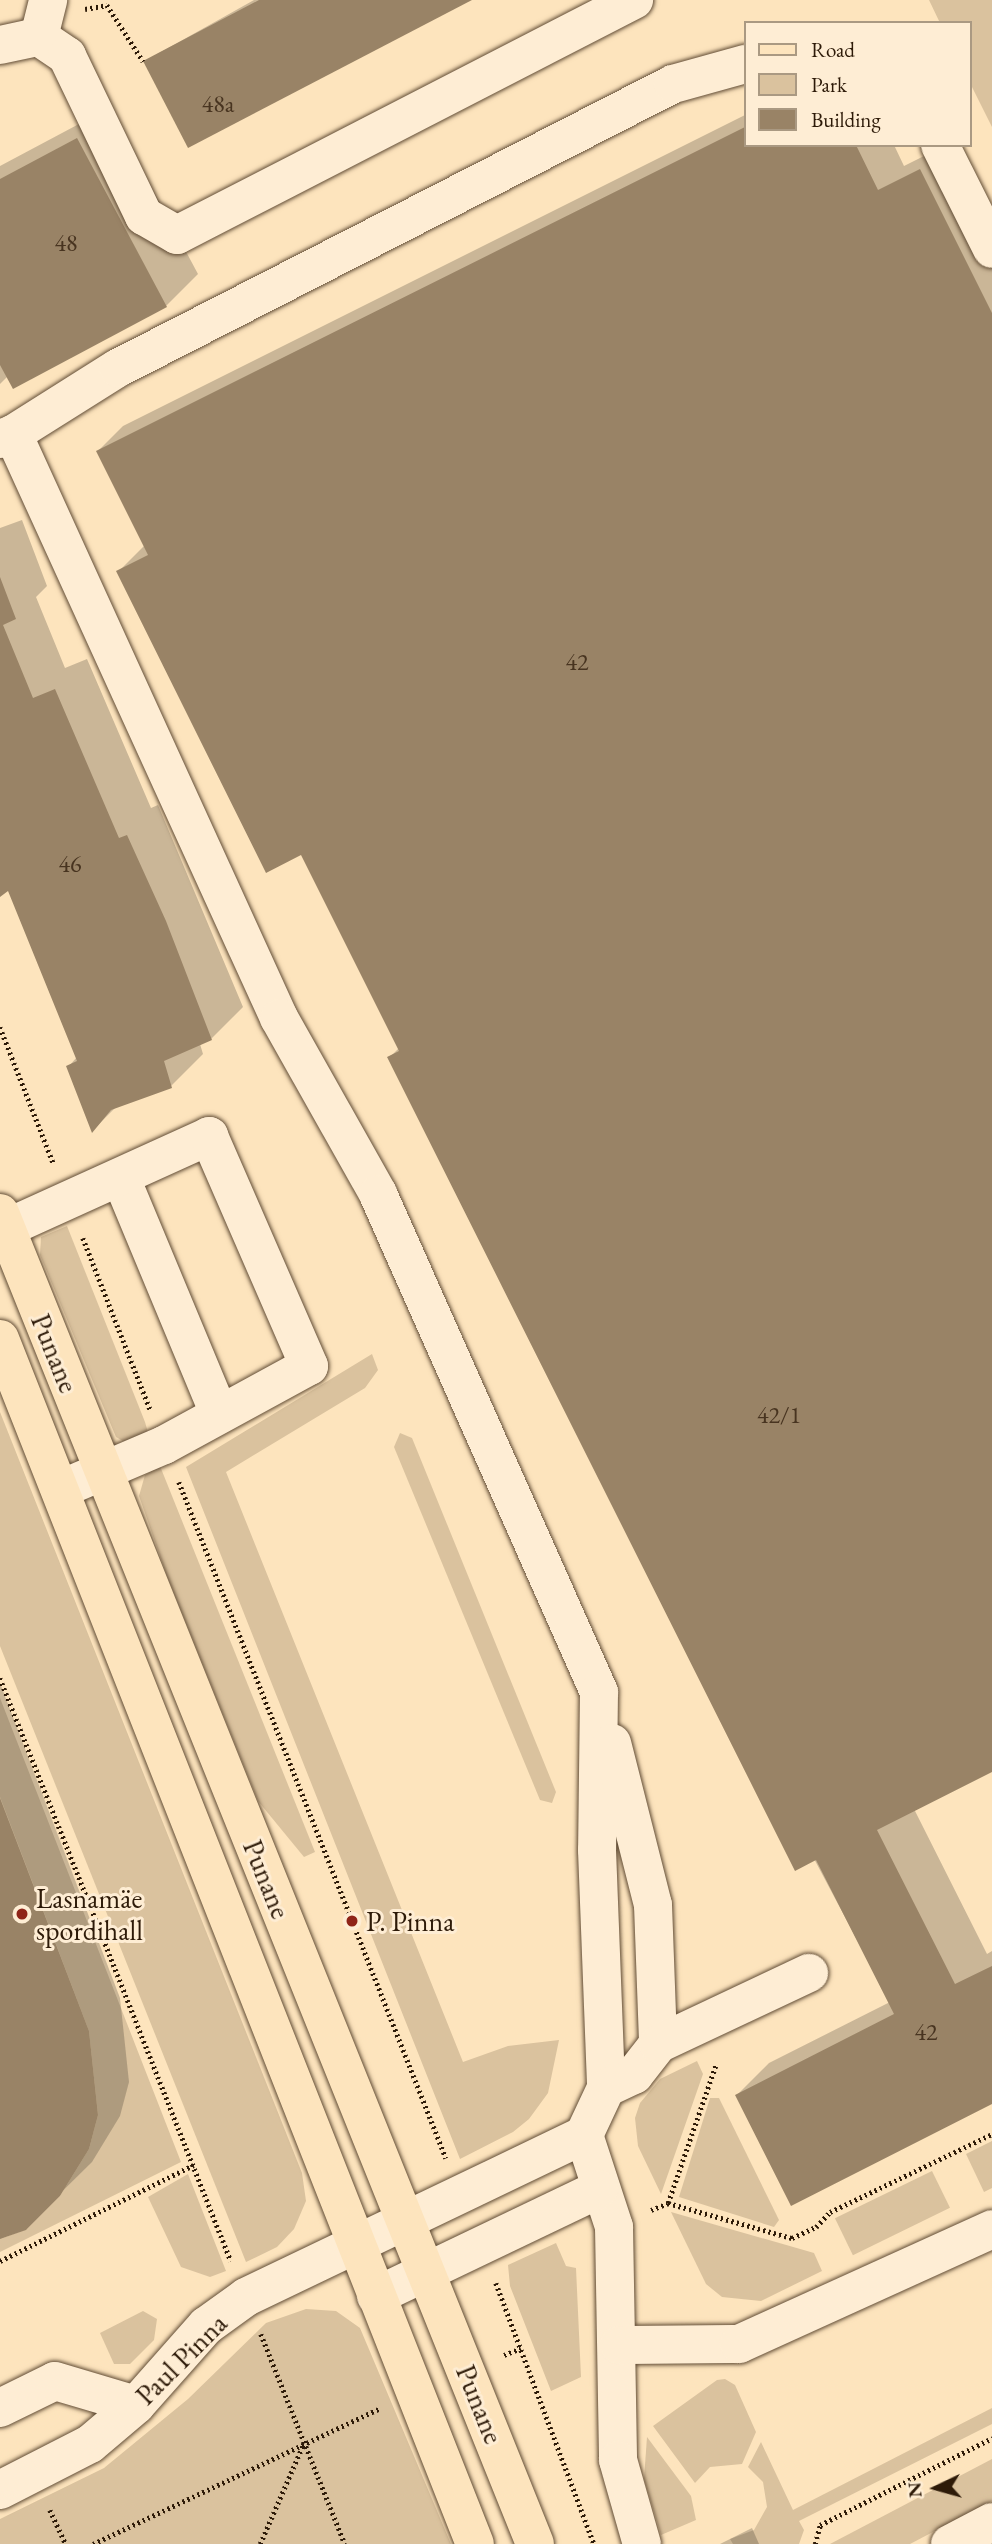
<!DOCTYPE html>
<html>
<head>
<meta charset="utf-8">
<style>
	body { margin:0 }
	#map { position:relative; width:992px; height:2544px; overflow:hidden; background:#fde4bd; font-family:"EB Garamond",serif }
	div>[style] { position:absolute }
	.green>* { inset:0; background:#dac29e; transform-origin:0 0 }
	.shadow>* { inset:0; background:#0003 }
	.building>* { inset:0; background:#998366 }
	.path>* { height:4.5px; margin-top:-2.25px; transform-origin:0; background:repeating-linear-gradient(90deg,#2d1a08 0 2px,transparent 0 5.5px) }
	.roads { filter:drop-shadow(0 0 2px #614c35) drop-shadow(0 0 2px #614c35) }
	.minor>* { height:38px; margin:-19px; padding:0 19px; transform-origin:19px; border-radius:19px; background:#feedd4 }
	.major>* { height:38px; margin:-19px; padding:0 19px; transform-origin:19px; border-radius:19px; background:#fde4bd }
	.dots>* { width:19px; height:19px; translate:-50% -50%; box-sizing:border-box; border:4px solid #feedd4; border-radius:50% }
	span { translate:-50% -50%; white-space:nowrap; text-align:center; line-height:1.15; -webkit-text-stroke:6px #feedd4; paint-order:stroke }
	.number-label { font-size:24px; color:#483420 }
	.number-label span { -webkit-text-stroke-width:0 }
	.street-label { font-size:28px; color:#2d1a08 }
	.poi-label { font-size:28px; color:#2d1a08 }
	.left { translate:0 -50%; text-align:left }
	.legend { position:absolute; left:744px; top:21px; width:228px; height:126px; box-sizing:border-box; background:#feedd4; border:2px solid #aa9982; margin:0; padding:9px 12px; list-style:none; font-size:21px; color:#2d1a08 }
	.legend li { display:flex; align-items:center; gap:14px; height:35px }
	.legend b { width:35px; border:2px solid #aa9982 }
	.north { position:absolute; left:901px; top:2453px; width:70px; height:70px; -webkit-text-stroke:5px #feedd4; paint-order:stroke; rotate:265deg; font-size:19px; font-weight:700; line-height:28px; text-align:center; color:#2d1a08 }
	.north::after { content:''; display:block; margin:auto; width:24px; height:32px; background:#2d1a08; clip-path:polygon(50% 0,100% 100%,50% 72%,0 100%) }
</style>
</head>
<body>
<div id="map">
	<div class="green">
		<div style="clip-path:polygon(929px 0,992px 0,992px 127px,969px 81px,969px 23px,940px 23px)"></div>
		<div style="clip-path:polygon(67px 1226px,145px 1422px,149px 1436px,128px 1444px,116px 1437px,40px 1255px,41px 1237px)"></div>
		<div style="clip-path:polygon(372px 1354px,378px 1370px,365px 1388px,226px 1472px,463px 2062px,508px 2046px,559px 2040px,548px 2093px,529px 2119px,513px 2132px,460px 2159px,186px 1467px)"></div>
		<div style="clip-path:polygon(0 1412px,302px 2173px,306px 2201px,294px 2229px,277px 2247px,246px 2262px,0 1646px)"></div>
		<div style="clip-path:polygon(400px 1433px,412px 1438px,556px 1792px,552px 1803px,540px 1800px,394px 1447px)"></div>
		<div style="clip-path:polygon(160px 1466px,315px 1852px,304px 1857px,258px 1801px,167px 1576px,139px 1496px,145px 1475px)"></div>
		<div style="clip-path:polygon(0 1698px,181px 2162px,0 2252px,0 2239px,27px 2229px,60px 2196px,89px 2149px,98px 2115px,89px 2031px,0 1797px)"></div>
		<div style="clip-path:polygon(697px 2061px,703px 2074px,661px 2194px,638px 2146px,635px 2118px,640px 2103px,660px 2079px)"></div>
		<div style="clip-path:polygon(710px 2098px,719px 2098px,779px 2220px,774px 2227px,679px 2197px)"></div>
		<div style="clip-path:polygon(992px 2141px,992px 2188px,984px 2192px,966px 2154px)"></div>
		<div style="left:932px;top:2171px;width:41px;height:108px;rotate:64deg"></div>
		<div style="clip-path:polygon(188px 2174px,226px 2271px,210px 2277px,181px 2267px,148px 2197px)"></div>
		<div style="clip-path:polygon(671px 2212px,814px 2253px,822px 2271px,761px 2301px,722px 2297px,706px 2284px)"></div>
		<div style="clip-path:polygon(556px 2243px,566px 2266px,576px 2268px,581px 2377px,551px 2391px,510px 2286px,508px 2265px)"></div>
		<div style="clip-path:polygon(306px 2309px,336px 2311px,360px 2328px,451px 2544px,0 2544px,0 2519px,104px 2468px,188px 2399px,266px 2323px)"></div>
		<div style="clip-path:polygon(143px 2311px,157px 2319px,154px 2340px,130px 2364px,114px 2364px,100px 2333px)"></div>
		<div style="clip-path:polygon(725px 2379px,735px 2385px,756px 2432px,742px 2464px,710px 2467px,695px 2483px,653px 2426px,717px 2380px)"></div>
		<div style="clip-path:polygon(992px 2408px,992px 2424px,799px 2521px,804px 2530px,799px 2544px,733px 2544px,730px 2539px,754px 2530px,767px 2507px,763px 2482px,748px 2467px,761px 2442px,793px 2510px)"></div>
		<div style="clip-path:polygon(647px 2437px,691px 2496px,696px 2520px,661px 2535px,644px 2479px)"></div>
		<div style="clip-path:polygon(992px 2459px,992px 2501px,910px 2544px,830px 2544px)"></div>
	</div>
	<div class="shadow">
		<div style="clip-path:polygon(254px 0,468px 0,145px 61px)"></div>
		<div style="clip-path:polygon(109px 108px,198px 274px,166px 306px,8px 376px,0 384px,0 166px)"></div>
		<div style="clip-path:polygon(745px 115px,745px 145px,894px 145px,904px 166px,946px 145px,992px 237px,992px 1770px,914px 1809px,987px 1954px,992px 1951px,992px 2102px,737px 2095px,769px 2063px,890px 2002px,389px 1058px,399px 1048px,302px 853px,118px 572px,145px 545px,98px 451px,123px 426px)"></div>
		<div style="clip-path:polygon(22px 520px,47px 586px,36px 597px,65px 668px,87px 659px,151px 808px,158px 805px,243px 1007px,211px 1039px,200px 1044px,203px 1054px,171px 1086px,118px 1105px,93px 1130px,69px 1066px,77px 1057px,8px 888px,0 895px,0 528px)"></div>
		<div style="clip-path:polygon(0 1683px,120px 1998px,129px 2082px,120px 2116px,92px 2162px,25px 2228px,0 2239px)"></div>
		<div style="clip-path:polygon(752px 2528px,759px 2544px,720px 2544px)"></div>
	</div>
	<div class="building">
		<div style="clip-path:polygon(259px 0,472px 0,188px 148px,143px 61px)"></div>
		<div style="clip-path:polygon(745px 127px,745px 145px,856px 145px,878px 190px,920px 169px,992px 313px,992px 1772px,877px 1830px,955px 1984px,992px 1966px,992px 2104px,791px 2206px,735px 2095px,894px 2014px,816px 1860px,795px 1871px,387px 1057px,399px 1051px,301px 855px,266px 873px,116px 571px,148px 555px,96px 451px)"></div>
		<div style="clip-path:polygon(77px 138px,167px 307px,13px 389px,0 365px,0 179px)"></div>
		<div style="clip-path:polygon(0 577px,16px 619px,3px 625px,33px 698px,55px 689px,119px 838px,127px 835px,166px 921px,212px 1040px,164px 1061px,172px 1088px,111px 1110px,92px 1133px,66px 1066px,77px 1061px,8px 891px,0 897px)"></div>
		<div style="clip-path:polygon(0 1798px,89px 2031px,98px 2115px,89px 2149px,60px 2196px,26px 2230px,0 2239px)"></div>
	</div>
	<div class="path">
		<div style="left:85px;top:9px;width:22px;rotate:-10deg"></div>
		<div style="left:107px;top:5px;width:67px;rotate:57.3deg"></div>
		<div style="left:0;top:1027px;width:148px;rotate:68.6deg"></div>
		<div style="left:83px;top:1238px;width:184px;rotate:68.6deg"></div>
		<div style="left:179px;top:1482px;width:727px;rotate:68.45deg"></div>
		<div style="left:0;top:1678px;width:627px;rotate:68.39deg"></div>
		<div style="left:668px;top:2203px;width:129px;rotate:15.8deg"></div>
		<div style="left:792px;top:2238px;width:26px;rotate:-25deg"></div>
		<div style="left:816px;top:2227px;width:21px;rotate:-47deg"></div>
		<div style="left:830px;top:2212px;width:180px;rotate:-25.7deg"></div>
		<div style="left:651px;top:2210px;width:18px;rotate:-22deg"></div>
		<div style="left:668px;top:2203px;width:147px;rotate:-70.9deg"></div>
		<div style="left:0;top:2261px;width:216px;rotate:-26.4deg"></div>
		<div style="left:496px;top:2283px;width:279px;rotate:69.4deg"></div>
		<div style="left:261px;top:2334px;width:226px;rotate:68.2deg"></div>
		<div style="left:504px;top:2355px;width:18px;rotate:-22deg"></div>
		<div style="left:50px;top:2510px;width:38px;rotate:65deg"></div>
		<div style="left:93px;top:2544px;width:318px;rotate:-25.3deg"></div>
		<div style="left:260px;top:2544px;width:110px;rotate:-66.5deg"></div>
		<div style="left:815px;top:2544px;width:20px;rotate:-75deg"></div>
		<div style="left:820px;top:2525px;width:193px;rotate:-26.8deg"></div>
	</div>
	<div class="roads">
		<div class="minor">
			<div style="left:39px;top:37px;width:38px;rotate:-76deg"></div>
			<div style="left:0;top:45px;width:40px;rotate:-12deg"></div>
			<div style="left:39px;top:37px;width:34px;rotate:34deg"></div>
			<div style="left:67px;top:56px;width:178px;rotate:64.3deg"></div>
			<div style="left:144px;top:216px;width:38px;rotate:30deg"></div>
			<div style="left:177px;top:235px;width:514px;rotate:-27.21deg"></div>
			<div style="left:940px;top:145px;width:116px;rotate:63.4deg"></div>
			<div style="left:13px;top:434px;width:124px;rotate:-32.2deg"></div>
			<div style="left:118px;top:368px;width:623px;rotate:-27.1deg"></div>
			<div style="left:673px;top:84px;width:75px;rotate:-15.5deg"></div>
			<div style="left:0;top:439px;width:14px;rotate:-21deg"></div>
			<div style="left:13px;top:434px;width:642px;rotate:65.51deg"></div>
			<div style="left:279px;top:1018px;width:202px;rotate:60.6deg"></div>
			<div style="left:378px;top:1194px;width:545px;rotate:66.07deg"></div>
			<div style="left:599px;top:1692px;width:158px;rotate:90.7deg"></div>
			<div style="left:597px;top:1850px;width:238px;rotate:87.8deg"></div>
			<div style="left:606px;top:2088px;width:52px;rotate:115.1deg"></div>
			<div style="left:584px;top:2135px;width:97px;rotate:71.9deg"></div>
			<div style="left:614px;top:2227px;width:233px;rotate:89deg"></div>
			<div style="left:618px;top:2460px;width:87px;rotate:74.1deg"></div>
			<div style="left:121px;top:1178px;width:256px;rotate:67.4deg"></div>
			<div style="left:0;top:1231px;width:230px;rotate:-24.4deg"></div>
			<div style="left:209px;top:1136px;width:251px;rotate:66.5deg"></div>
			<div style="left:309px;top:1366px;width:165px;rotate:151.4deg"></div>
			<div style="left:164px;top:1445px;width:112px;rotate:156.9deg"></div>
			<div style="left:612px;top:1743px;width:167px;rotate:75.8deg"></div>
			<div style="left:653px;top:1905px;width:139px;rotate:87.9deg"></div>
			<div style="left:606px;top:2088px;width:31px;rotate:-25deg"></div>
			<div style="left:634px;top:2075px;width:39px;rotate:-52deg"></div>
			<div style="left:658px;top:2044px;width:167px;rotate:-25.2deg"></div>
			<div style="left:376px;top:2296px;width:247px;rotate:-25.6deg"></div>
			<div style="left:619px;top:2345px;width:120px;rotate:-0.5deg"></div>
			<div style="left:739px;top:2344px;width:278px;rotate:-24.4deg"></div>
			<div style="left:0;top:2408px;width:61px;rotate:-26.1deg"></div>
			<div style="left:55px;top:2381px;width:84px;rotate:16.5deg"></div>
			<div style="left:0;top:2490px;width:101px;rotate:-27.1deg"></div>
			<div style="left:90px;top:2444px;width:60px;rotate:-40.3deg"></div>
			<div style="left:136px;top:2405px;width:106px;rotate:-48.5deg"></div>
			<div style="left:206px;top:2326px;width:49px;rotate:-35.9deg"></div>
			<div style="left:246px;top:2297px;width:375px;rotate:-25.6deg"></div>
			<div style="left:950px;top:2544px;width:47px;rotate:-27.6deg"></div>
		</div>
		<div class="major">
			<div style="left:0;top:1213px;width:1434px;rotate:68.1deg"></div>
			<div style="left:0;top:1339px;width:1295px;rotate:68.49deg"></div>
		</div>
	</div>
	<div class="dots">
		<div style="left:22px;top:1914px;background:#8f2418"></div>
		<div style="left:352px;top:1921px;background:#8f2418"></div>
	</div>
	<div class="number-label">
		<span style="left:218px;top:104px">48a</span>
		<span style="left:66px;top:243px">48</span>
		<span style="left:577px;top:662px">42</span>
		<span style="left:70px;top:864px">46</span>
		<span style="left:779px;top:1415px">42/1</span>
		<span style="left:926px;top:2032px">42</span>
	</div>
	<div class="street-label">
		<span style="left:55px;top:1353px;rotate:68deg">Punane</span>
		<span style="left:267px;top:1879px;rotate:68deg">Punane</span>
		<span style="left:181px;top:2359px;rotate:-45deg">Paul Pinna</span>
		<span style="left:480px;top:2404px;rotate:68deg">Punane</span>
	</div>
	<div class="poi-label">
		<span class="left" style="left:36px;top:1914px">Lasnamäe<br>spordihall</span>
		<span class="left" style="left:366px;top:1921px">P. Pinna</span>
	</div>
	<ul class="legend">
	<li><b style="height:9px;background:#fde4bd"></b>Road</li>
	<li><b style="height:19px;background:#dac29e"></b>Park</li>
	<li><b style="height:19px;background:#998366"></b>Building</li>
	</ul>
	<div class="north">N</div>
</div>
</body>
</html>
